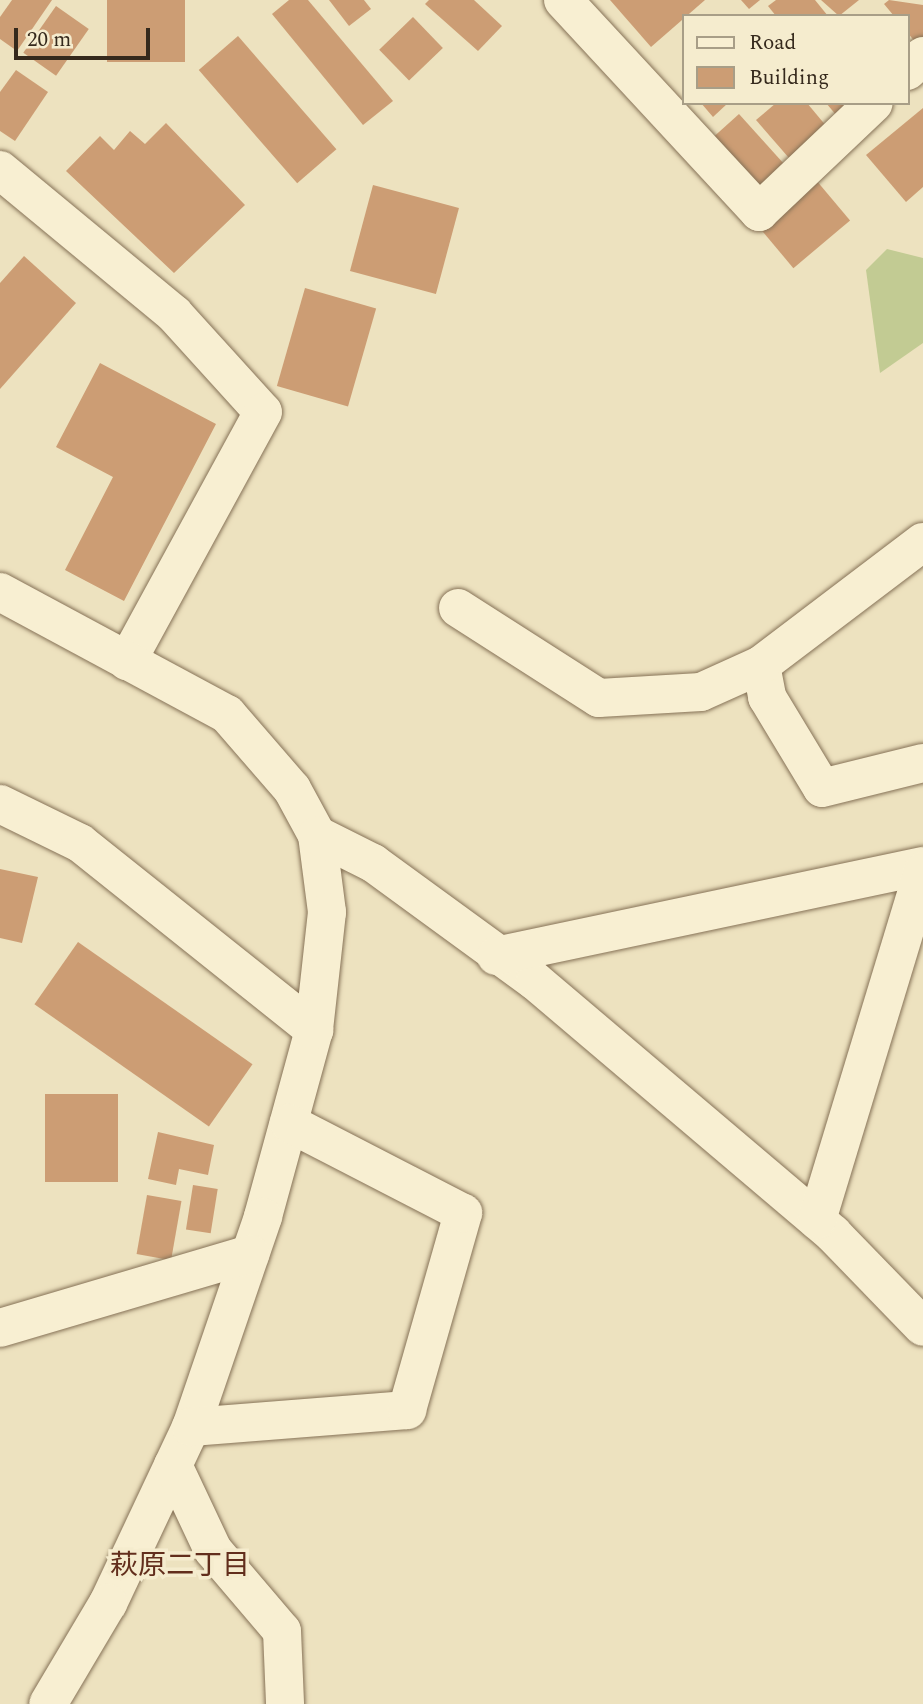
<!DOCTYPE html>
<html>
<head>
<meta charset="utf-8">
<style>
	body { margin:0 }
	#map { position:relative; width:923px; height:1704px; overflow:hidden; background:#ede2bf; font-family:Spectral,"Noto Sans JP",serif }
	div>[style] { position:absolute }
	.green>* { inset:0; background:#c2cb93 }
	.building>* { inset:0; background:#cc9d74; transform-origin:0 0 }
	.roads { filter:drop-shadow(0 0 2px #867257) drop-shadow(0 0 2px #867257) }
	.minor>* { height:38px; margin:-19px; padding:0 19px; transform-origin:19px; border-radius:19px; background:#f8efd2 }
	span { translate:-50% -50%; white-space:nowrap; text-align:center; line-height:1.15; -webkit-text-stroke:7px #f5ecce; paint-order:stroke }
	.neighbourhood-label { font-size:28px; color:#622e1c }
	.legend { position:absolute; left:682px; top:14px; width:228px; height:91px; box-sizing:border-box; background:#f5ecce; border:2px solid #a89e87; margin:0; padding:9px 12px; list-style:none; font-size:21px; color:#35291c }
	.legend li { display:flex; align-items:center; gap:14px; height:35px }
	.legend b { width:35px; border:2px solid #a89e87 }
	.scale { position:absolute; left:14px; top:28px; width:136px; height:32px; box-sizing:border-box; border:4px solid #35291c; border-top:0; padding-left:9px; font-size:21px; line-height:24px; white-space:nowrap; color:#35291c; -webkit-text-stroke:5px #f5ecce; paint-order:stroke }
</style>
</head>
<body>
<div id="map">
	<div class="green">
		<div style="clip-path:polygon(887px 249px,923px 258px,923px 343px,880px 373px,866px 270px)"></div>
	</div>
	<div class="building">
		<div style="clip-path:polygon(12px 0,52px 0,17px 51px,0 39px,0 17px)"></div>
		<div style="left:107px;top:0;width:78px;height:62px"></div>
		<div style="clip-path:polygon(289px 0,308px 0,393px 101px,363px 125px,272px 14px)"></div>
		<div style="clip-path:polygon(329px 0,364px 0,371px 9px,349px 26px)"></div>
		<div style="clip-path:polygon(429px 0,474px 0,502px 26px,478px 51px,425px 4px)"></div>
		<div style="clip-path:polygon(610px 0,705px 0,651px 47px)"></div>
		<div style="clip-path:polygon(741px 0,760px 0,749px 9px)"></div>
		<div style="clip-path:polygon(776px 0,815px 0,828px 16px,776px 16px,768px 6px)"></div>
		<div style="clip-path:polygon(821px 0,859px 0,839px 16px)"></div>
		<div style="clip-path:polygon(889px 0,923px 5px,923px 37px,916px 43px,907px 32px,907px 16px,894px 16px,884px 4px)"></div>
		<div style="left:56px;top:6px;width:40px;height:57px;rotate:35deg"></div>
		<div style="left:413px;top:17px;width:43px;height:47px;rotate:46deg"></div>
		<div style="left:238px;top:36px;width:150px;height:52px;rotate:49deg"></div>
		<div style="clip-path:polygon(16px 70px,48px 92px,15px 141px,0 131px,0 92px)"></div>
		<div style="clip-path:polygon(701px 103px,728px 103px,713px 117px)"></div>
		<div style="clip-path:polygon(776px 103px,807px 103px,827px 127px,789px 158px,756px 120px)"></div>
		<div style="clip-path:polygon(826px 103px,851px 103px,837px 116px)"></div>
		<div style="clip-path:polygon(923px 108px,923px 187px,906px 202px,866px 155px)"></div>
		<div style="left:739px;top:114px;width:71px;height:40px;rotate:48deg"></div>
		<div style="clip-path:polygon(166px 123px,245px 205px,174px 273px,66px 171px,100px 136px,114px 150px,130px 131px,145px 144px)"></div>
		<div style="left:816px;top:180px;width:53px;height:74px;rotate:50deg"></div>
		<div style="left:373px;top:185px;width:89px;height:89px;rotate:15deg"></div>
		<div style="clip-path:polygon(24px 256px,76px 303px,0 389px,0 283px)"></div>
		<div style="left:305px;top:288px;width:74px;height:102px;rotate:16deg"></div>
		<div style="clip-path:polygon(100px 363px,216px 424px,124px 601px,65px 570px,113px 477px,56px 447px)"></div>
		<div style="clip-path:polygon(0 869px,38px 877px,22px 943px,0 938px)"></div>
		<div style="left:78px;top:942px;width:213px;height:76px;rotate:35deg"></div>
		<div style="left:45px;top:1094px;width:73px;height:88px"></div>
		<div style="clip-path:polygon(158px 1132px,214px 1145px,208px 1175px,179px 1169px,176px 1185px,148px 1179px)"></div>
		<div style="left:193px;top:1185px;width:25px;height:45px;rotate:9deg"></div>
		<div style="left:147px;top:1195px;width:35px;height:60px;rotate:10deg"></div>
	</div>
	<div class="roads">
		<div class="minor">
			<div style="left:563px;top:0;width:289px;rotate:47.2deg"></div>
			<div style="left:759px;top:212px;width:158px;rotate:-43.5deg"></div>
			<div style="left:907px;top:71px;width:22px;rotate:-43deg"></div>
			<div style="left:0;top:170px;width:226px;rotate:39.6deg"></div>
			<div style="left:174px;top:314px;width:132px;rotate:47.8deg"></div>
			<div style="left:263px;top:412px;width:284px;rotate:118.6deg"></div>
			<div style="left:923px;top:542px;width:203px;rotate:142.8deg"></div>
			<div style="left:761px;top:665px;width:33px;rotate:79deg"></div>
			<div style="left:767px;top:697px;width:106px;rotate:58.9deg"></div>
			<div style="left:822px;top:788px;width:104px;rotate:-13.9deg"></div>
			<div style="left:0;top:592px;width:258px;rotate:28.3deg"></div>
			<div style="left:227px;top:714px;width:99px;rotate:49.1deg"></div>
			<div style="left:292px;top:789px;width:52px;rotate:61.5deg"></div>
			<div style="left:317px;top:835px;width:78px;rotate:82.6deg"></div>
			<div style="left:327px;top:912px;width:119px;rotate:96.3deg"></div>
			<div style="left:314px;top:1030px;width:194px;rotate:105.3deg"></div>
			<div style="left:263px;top:1217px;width:222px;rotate:108.9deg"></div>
			<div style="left:191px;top:1427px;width:195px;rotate:115.2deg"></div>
			<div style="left:108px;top:1603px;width:117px;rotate:120.7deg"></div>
			<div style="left:458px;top:608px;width:167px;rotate:32.6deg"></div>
			<div style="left:599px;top:698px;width:102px;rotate:-3.4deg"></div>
			<div style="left:701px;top:692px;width:66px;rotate:-24.2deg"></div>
			<div style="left:0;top:804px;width:89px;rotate:26deg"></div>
			<div style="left:80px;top:843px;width:300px;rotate:38.6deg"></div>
			<div style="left:317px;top:835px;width:63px;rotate:26.6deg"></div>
			<div style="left:373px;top:863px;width:200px;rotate:36.1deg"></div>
			<div style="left:535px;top:981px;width:391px;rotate:40.3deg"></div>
			<div style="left:833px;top:1234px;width:129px;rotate:45.9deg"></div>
			<div style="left:496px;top:956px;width:436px;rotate:-11.9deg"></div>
			<div style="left:817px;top:1220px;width:365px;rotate:-73.1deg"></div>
			<div style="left:0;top:1328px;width:261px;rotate:-16.5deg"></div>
			<div style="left:191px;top:1427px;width:217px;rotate:-4.5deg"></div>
			<div style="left:407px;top:1410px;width:205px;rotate:-74.1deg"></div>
			<div style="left:463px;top:1213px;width:196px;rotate:-152.7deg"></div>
			<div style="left:173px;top:1465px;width:94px;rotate:64.8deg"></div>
			<div style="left:213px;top:1550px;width:106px;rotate:49.6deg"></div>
			<div style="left:282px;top:1631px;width:73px;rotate:87.6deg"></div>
		</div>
	</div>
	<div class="neighbourhood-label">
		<span style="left:180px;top:1566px">萩原二丁目</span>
	</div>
	<ul class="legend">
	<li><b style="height:9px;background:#f8efd2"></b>Road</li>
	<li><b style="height:19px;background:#cc9d74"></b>Building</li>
	</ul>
	<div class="scale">20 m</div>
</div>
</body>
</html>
